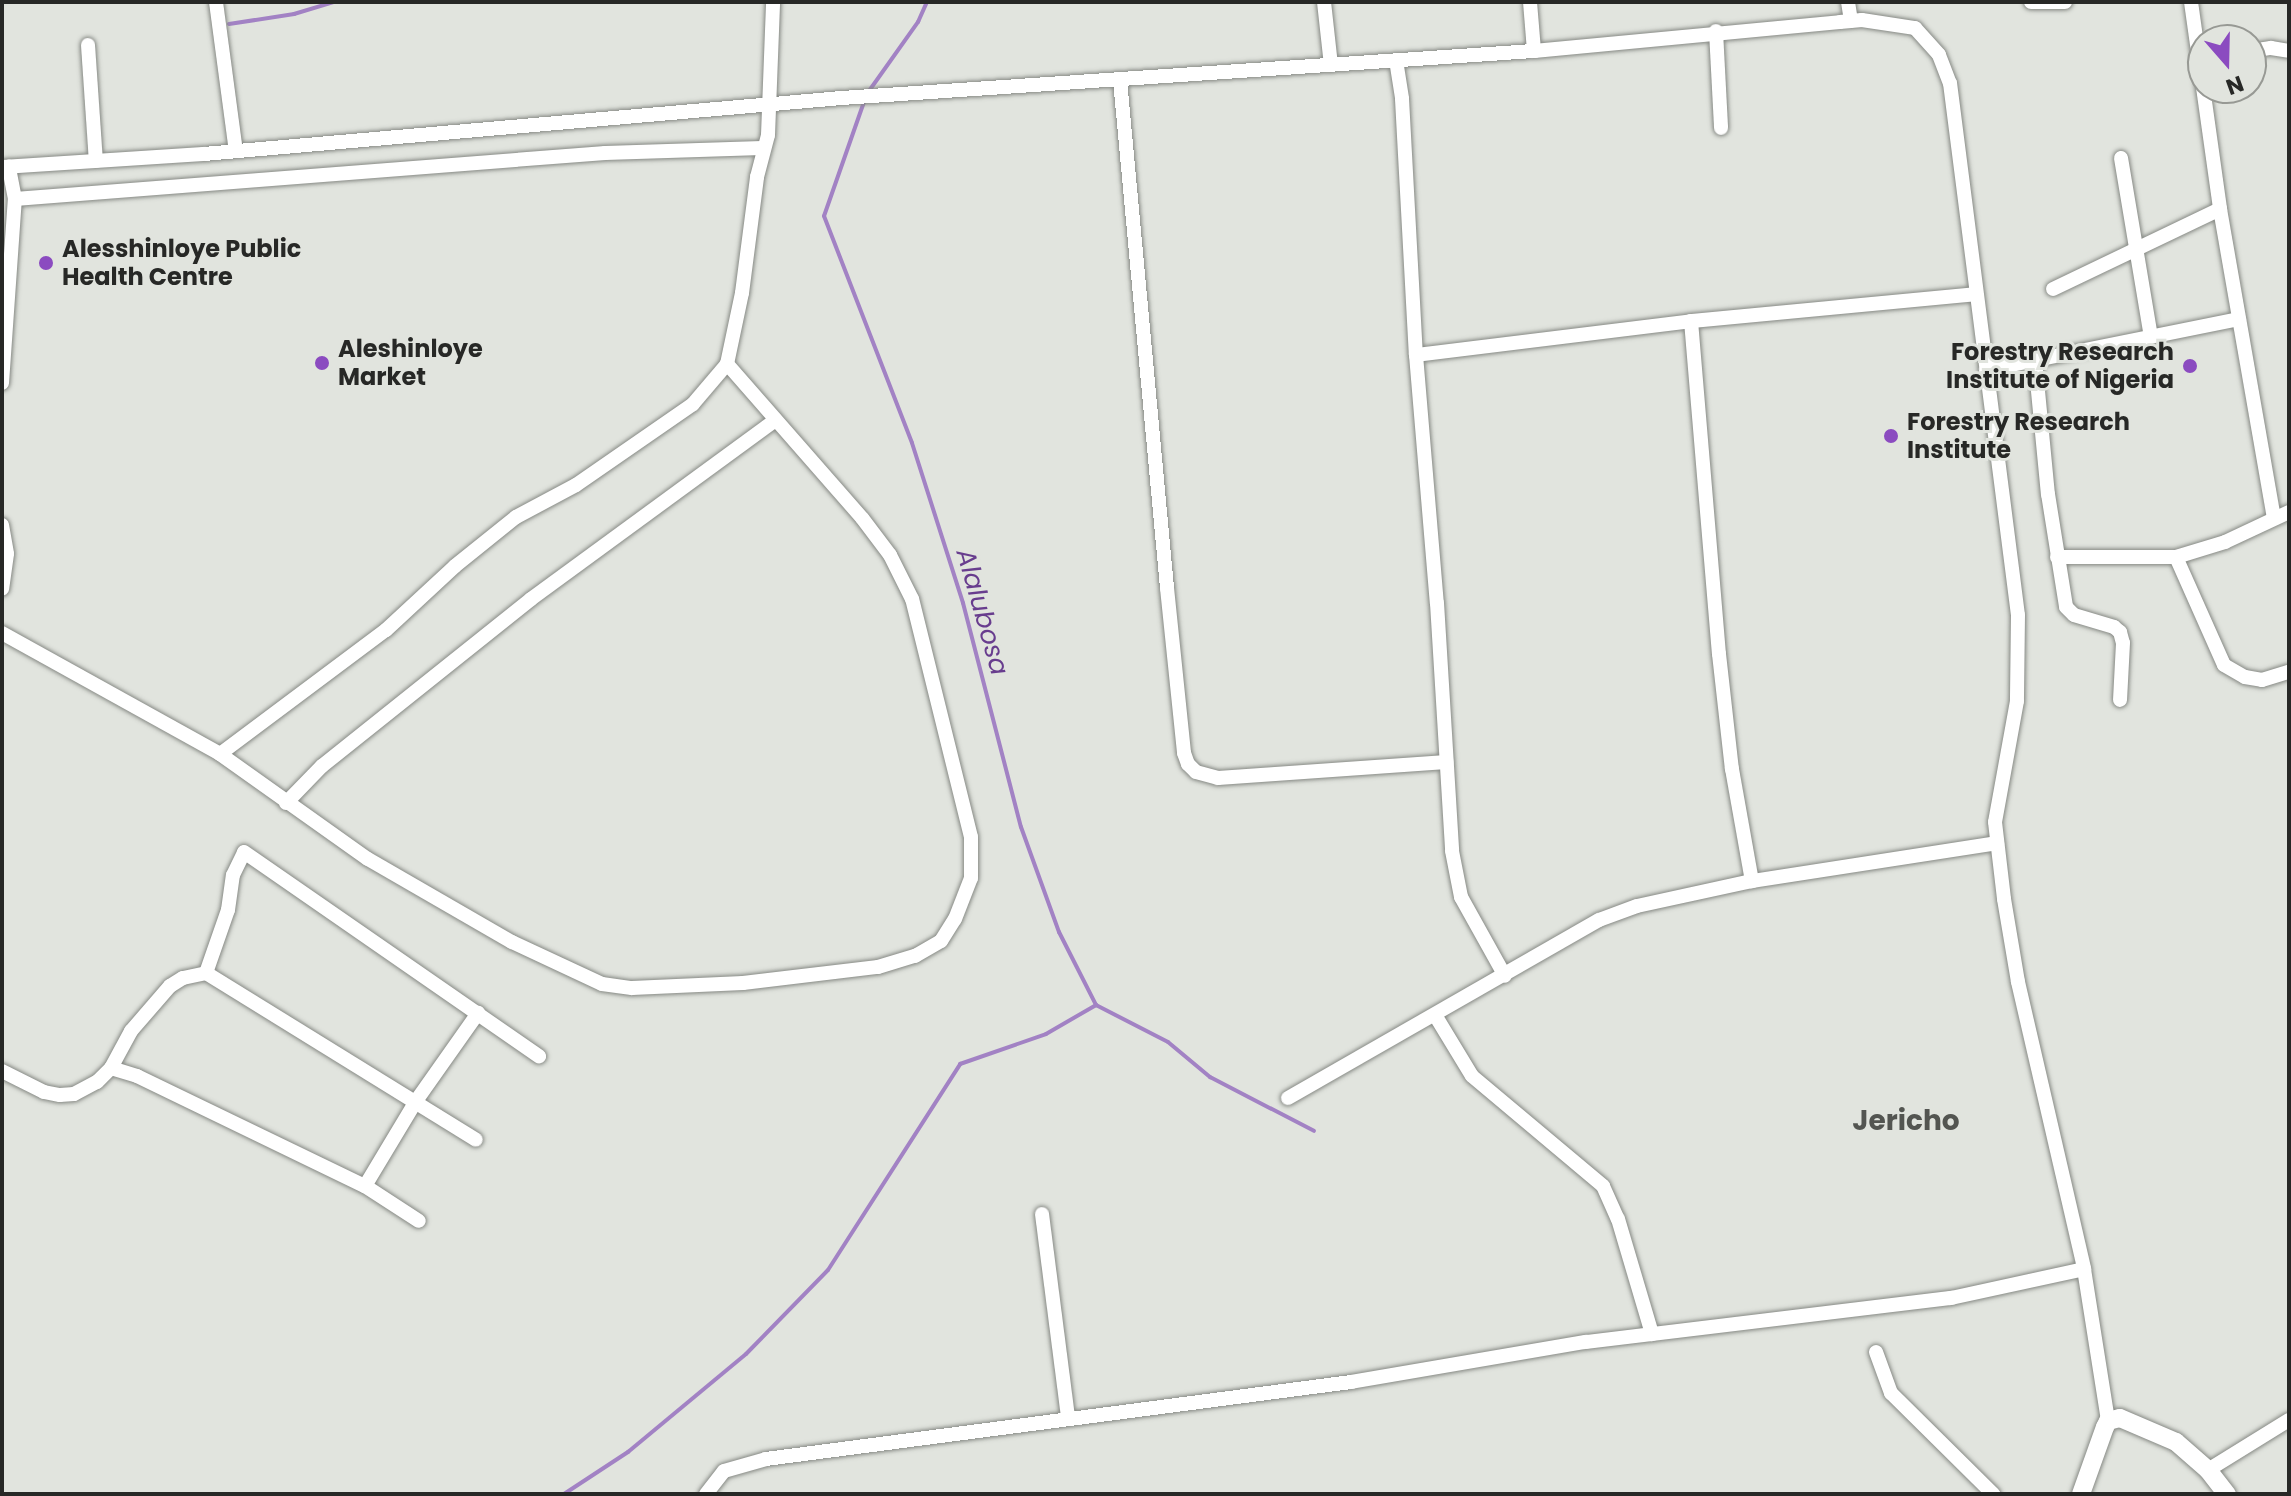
<!DOCTYPE html>
<html>
<head>
<meta charset="utf-8">
<style>
	body { margin:0 }
	#map { position:relative; width:2291px; height:1496px; overflow:hidden; background:#e1e4de; font-family:Poppins,sans-serif }
	div>[style] { position:absolute }
	.stream>* { height:4px; margin:-2px; padding:0 2px; transform-origin:2px; border-radius:2px; background:#a282c4 }
	.roads { filter:drop-shadow(0 0 2px #868984) drop-shadow(0 0 2px #868984) }
	.street>* { height:14px; margin:-7px; padding:0 7px; transform-origin:7px; border-radius:7px; background:#fff }
	.secondary>* { height:18px; margin:-9px; padding:0 9px; transform-origin:9px; border-radius:9px; background:#fff }
	.dots>* { width:22px; height:22px; translate:-50% -50%; box-sizing:border-box; border:4px solid #e1e4de; border-radius:50% }
	span { translate:-50% -50%; white-space:nowrap; text-align:center; line-height:1.15; -webkit-text-stroke:6px #e1e4de; paint-order:stroke }
	.poi-label { font-size:24px; color:#272826; font-weight:700 }
	.left { translate:0 -50%; text-align:left }
	.right { translate:-100% -50%; text-align:right }
	.water-label { font-size:26px; color:#683d8e; font-style:italic }
	.quarter-label { font-size:28px; color:#535551; font-weight:700 }
	.frame { position:absolute; inset:0; border:4px solid #272826; pointer-events:none }
	.north { position:absolute; left:2187px; top:24px; width:80px; height:80px; box-sizing:border-box; background:#e1e4de; border:2px solid #979994; border-radius:50%; rotate:160deg; font-size:22px; font-weight:700; line-height:32px; text-align:center; color:#272826 }
	.north::after { content:''; display:block; margin:auto; width:28px; height:36px; background:#8b4bc0; clip-path:polygon(50% 0,100% 100%,50% 72%,0 100%) }
</style>
</head>
<body>
<div id="map">
	<div class="stream">
		<div style="left:229px;top:24px;width:66px;rotate:-8.7deg"></div>
		<div style="left:294px;top:14px;width:42px;rotate:-16.7deg"></div>
		<div style="left:869px;top:91px;width:85px;rotate:-54.6deg"></div>
		<div style="left:918px;top:22px;width:22px;rotate:-66deg"></div>
		<div style="left:865px;top:99px;width:124px;rotate:109.3deg"></div>
		<div style="left:824px;top:216px;width:243px;rotate:68.8deg"></div>
		<div style="left:912px;top:443px;width:168px;rotate:72.3deg"></div>
		<div style="left:963px;top:603px;width:231px;rotate:75.5deg"></div>
		<div style="left:1021px;top:827px;width:112px;rotate:70.1deg"></div>
		<div style="left:1059px;top:932px;width:82px;rotate:63.1deg"></div>
		<div style="left:1096px;top:1005px;width:81px;rotate:27.2deg"></div>
		<div style="left:1168px;top:1042px;width:55px;rotate:39.8deg"></div>
		<div style="left:1210px;top:1077px;width:117px;rotate:27.4deg"></div>
		<div style="left:564px;top:1494px;width:77px;rotate:-33.3deg"></div>
		<div style="left:628px;top:1452px;width:153px;rotate:-39.7deg"></div>
		<div style="left:746px;top:1354px;width:117px;rotate:-45.7deg"></div>
		<div style="left:828px;top:1270px;width:245px;rotate:-57.3deg"></div>
		<div style="left:960px;top:1064px;width:91px;rotate:-19.2deg"></div>
		<div style="left:1046px;top:1034px;width:58px;rotate:-30.1deg"></div>
	</div>
	<div class="roads">
		<div class="street">
			<div style="left:216px;top:2px;width:150px;rotate:82.4deg"></div>
			<div style="left:1324px;top:2px;width:63px;rotate:83.7deg"></div>
			<div style="left:1530px;top:2px;width:49px;rotate:85.3deg"></div>
			<div style="left:1848px;top:2px;width:19px;rotate:81deg"></div>
			<div style="left:2031px;top:2px;width:34px"></div>
			<div style="left:2191px;top:2px;width:209px;rotate:82deg"></div>
			<div style="left:2220px;top:209px;width:314px;rotate:80.1deg"></div>
			<div style="left:1716px;top:31px;width:97px;rotate:87deg"></div>
			<div style="left:88px;top:45px;width:116px;rotate:86.1deg"></div>
			<div style="left:2251px;top:51px;width:20px;rotate:-9deg"></div>
			<div style="left:2271px;top:48px;width:18px;rotate:9deg"></div>
			<div style="left:1396px;top:60px;width:39px;rotate:81deg"></div>
			<div style="left:1402px;top:99px;width:256px;rotate:86.9deg"></div>
			<div style="left:1416px;top:355px;width:249px;rotate:85.2deg"></div>
			<div style="left:1437px;top:603px;width:248px;rotate:86.5deg"></div>
			<div style="left:1452px;top:851px;width:47px;rotate:78.9deg"></div>
			<div style="left:1461px;top:897px;width:90px;rotate:60.9deg"></div>
			<div style="left:1120px;top:80px;width:510px;rotate:84.71deg"></div>
			<div style="left:1167px;top:588px;width:166px;rotate:84.1deg"></div>
			<div style="left:1184px;top:753px;width:12px;rotate:70deg"></div>
			<div style="left:1188px;top:764px;width:11px;rotate:45deg"></div>
			<div style="left:1196px;top:772px;width:23px;rotate:15deg"></div>
			<div style="left:1218px;top:778px;width:229px;rotate:-4deg"></div>
			<div style="left:2121px;top:158px;width:181px;rotate:80.5deg"></div>
			<div style="left:2px;top:167px;width:202px;rotate:-3.7deg"></div>
			<div style="left:204px;top:154px;width:640px;rotate:-5.02deg"></div>
			<div style="left:842px;top:98px;width:694px;rotate:-3.89deg"></div>
			<div style="left:1534px;top:51px;width:307px;rotate:-5.4deg"></div>
			<div style="left:1840px;top:22px;width:22px;rotate:-5deg"></div>
			<div style="left:1862px;top:20px;width:54px;rotate:8.6deg"></div>
			<div style="left:1915px;top:28px;width:36px;rotate:48deg"></div>
			<div style="left:1939px;top:55px;width:30px;rotate:69deg"></div>
			<div style="left:1950px;top:83px;width:536px;rotate:82.72deg"></div>
			<div style="left:2018px;top:615px;width:86px;rotate:90.7deg"></div>
			<div style="left:2017px;top:701px;width:123px;rotate:100.3deg"></div>
			<div style="left:1995px;top:822px;width:78px;rotate:83.3deg"></div>
			<div style="left:2004px;top:899px;width:84px;rotate:80.4deg"></div>
			<div style="left:2018px;top:982px;width:294px;rotate:77deg"></div>
			<div style="left:2084px;top:1269px;width:154px;rotate:81deg"></div>
			<div style="left:15px;top:199px;width:592px;rotate:-4.46deg"></div>
			<div style="left:605px;top:153px;width:157px;rotate:-1.8deg"></div>
			<div style="left:2053px;top:289px;width:185px;rotate:-25.6deg"></div>
			<div style="left:1691px;top:321px;width:334px;rotate:85.2deg"></div>
			<div style="left:1719px;top:654px;width:116px;rotate:83.6deg"></div>
			<div style="left:1732px;top:769px;width:114px;rotate:79.9deg"></div>
			<div style="left:1416px;top:355px;width:277px;rotate:-7deg"></div>
			<div style="left:1691px;top:321px;width:286px;rotate:-5.4deg"></div>
			<div style="left:2035px;top:360px;width:135px;rotate:84.5deg"></div>
			<div style="left:2048px;top:494px;width:114px;rotate:80.9deg"></div>
			<div style="left:2066px;top:607px;width:11px;rotate:45deg"></div>
			<div style="left:2074px;top:615px;width:42px;rotate:16.7deg"></div>
			<div style="left:2114px;top:627px;width:8px;rotate:40deg"></div>
			<div style="left:2120px;top:632px;width:11px;rotate:75deg"></div>
			<div style="left:2123px;top:643px;width:57px;rotate:93deg"></div>
			<div style="left:1986px;top:370px;width:258px;rotate:-11.4deg"></div>
			<div style="left:2px;top:383px;width:184px;rotate:-86deg"></div>
			<div style="left:15px;top:199px;width:33px;rotate:-101deg"></div>
			<div style="left:2px;top:525px;width:29px;rotate:80deg"></div>
			<div style="left:7px;top:554px;width:35px;rotate:98deg"></div>
			<div style="left:2057px;top:557px;width:119px"></div>
			<div style="left:2176px;top:557px;width:51px;rotate:-17deg"></div>
			<div style="left:2225px;top:542px;width:71px;rotate:-25.1deg"></div>
			<div style="left:2176px;top:557px;width:118px;rotate:66deg"></div>
			<div style="left:2224px;top:665px;width:24px;rotate:30deg"></div>
			<div style="left:2245px;top:677px;width:17px;rotate:10deg"></div>
			<div style="left:2262px;top:680px;width:28px;rotate:-17deg"></div>
			<div style="left:2px;top:633px;width:249px;rotate:29deg"></div>
			<div style="left:220px;top:754px;width:181px;rotate:35.4deg"></div>
			<div style="left:368px;top:859px;width:166px;rotate:30deg"></div>
			<div style="left:512px;top:942px;width:99px;rotate:25deg"></div>
			<div style="left:602px;top:984px;width:30px;rotate:8deg"></div>
			<div style="left:632px;top:988px;width:111px;rotate:-2.6deg"></div>
			<div style="left:743px;top:983px;width:136px;rotate:-6.8deg"></div>
			<div style="left:878px;top:967px;width:39px;rotate:-17deg"></div>
			<div style="left:915px;top:956px;width:30px;rotate:-30deg"></div>
			<div style="left:941px;top:941px;width:26px;rotate:-58deg"></div>
			<div style="left:955px;top:919px;width:44px;rotate:-68.7deg"></div>
			<div style="left:971px;top:878px;width:41px;rotate:-90deg"></div>
			<div style="left:971px;top:837px;width:245px;rotate:-103.9deg"></div>
			<div style="left:912px;top:599px;width:49px;rotate:-116.6deg"></div>
			<div style="left:890px;top:555px;width:46px;rotate:-127.1deg"></div>
			<div style="left:862px;top:518px;width:205px;rotate:-131.2deg"></div>
			<div style="left:727px;top:364px;width:73px;rotate:-78.1deg"></div>
			<div style="left:742px;top:293px;width:117px;rotate:-82.6deg"></div>
			<div style="left:757px;top:177px;width:43px;rotate:-75.3deg"></div>
			<div style="left:768px;top:135px;width:133px;rotate:-87.8deg"></div>
			<div style="left:220px;top:754px;width:207px;rotate:-36.8deg"></div>
			<div style="left:386px;top:630px;width:94px;rotate:-42.8deg"></div>
			<div style="left:455px;top:566px;width:78px;rotate:-38.8deg"></div>
			<div style="left:516px;top:517px;width:68px;rotate:-28.1deg"></div>
			<div style="left:576px;top:485px;width:142px;rotate:-34.7deg"></div>
			<div style="left:693px;top:404px;width:52px;rotate:-49.6deg"></div>
			<div style="left:286px;top:803px;width:52px;rotate:-45.8deg"></div>
			<div style="left:322px;top:766px;width:268px;rotate:-38.6deg"></div>
			<div style="left:531px;top:599px;width:303px;rotate:-36.2deg"></div>
			<div style="left:206px;top:973px;width:317px;rotate:31.7deg"></div>
			<div style="left:1435px;top:1015px;width:71px;rotate:58.8deg"></div>
			<div style="left:1472px;top:1076px;width:171px;rotate:40deg"></div>
			<div style="left:1603px;top:1186px;width:36px;rotate:66deg"></div>
			<div style="left:1618px;top:1219px;width:120px;rotate:73.5deg"></div>
			<div style="left:111px;top:1068px;width:27px;rotate:17deg"></div>
			<div style="left:137px;top:1076px;width:253px;rotate:25.8deg"></div>
			<div style="left:365px;top:1186px;width:64px;rotate:32.9deg"></div>
			<div style="left:2px;top:1071px;width:47px;rotate:26.6deg"></div>
			<div style="left:44px;top:1092px;width:16px;rotate:11deg"></div>
			<div style="left:60px;top:1095px;width:14px;rotate:-4deg"></div>
			<div style="left:74px;top:1094px;width:26px;rotate:-28deg"></div>
			<div style="left:97px;top:1082px;width:20px;rotate:-45deg"></div>
			<div style="left:111px;top:1068px;width:42px;rotate:-61.6deg"></div>
			<div style="left:131px;top:1031px;width:60px;rotate:-49.1deg"></div>
			<div style="left:170px;top:986px;width:15px;rotate:-32deg"></div>
			<div style="left:183px;top:978px;width:24px;rotate:-12deg"></div>
			<div style="left:206px;top:973px;width:67px;rotate:-70.8deg"></div>
			<div style="left:228px;top:910px;width:35px;rotate:-82deg"></div>
			<div style="left:233px;top:875px;width:25px;rotate:-64deg"></div>
			<div style="left:244px;top:852px;width:359px;rotate:34.7deg"></div>
			<div style="left:1288px;top:1098px;width:358px;rotate:-29.8deg"></div>
			<div style="left:1599px;top:920px;width:40px;rotate:-20.2deg"></div>
			<div style="left:1637px;top:906px;width:118px;rotate:-12.3deg"></div>
			<div style="left:1752px;top:881px;width:248px;rotate:-8.8deg"></div>
			<div style="left:365px;top:1186px;width:99px;rotate:-59deg"></div>
			<div style="left:416px;top:1101px;width:108px;rotate:-54.8deg"></div>
			<div style="left:1042px;top:1214px;width:206px;rotate:82.7deg"></div>
			<div style="left:1876px;top:1352px;width:44px;rotate:69.9deg"></div>
			<div style="left:1891px;top:1393px;width:144px;rotate:44.7deg"></div>
			<div style="left:2208px;top:1470px;width:95px;rotate:-31.7deg"></div>
			<div style="left:706px;top:1494px;width:29px;rotate:-52deg"></div>
			<div style="left:724px;top:1471px;width:44px;rotate:-15.9deg"></div>
			<div style="left:766px;top:1459px;width:590px;rotate:-7.5deg"></div>
			<div style="left:1351px;top:1382px;width:238px;rotate:-9.7deg"></div>
			<div style="left:1586px;top:1342px;width:368px;rotate:-6.9deg"></div>
			<div style="left:1951px;top:1298px;width:136px;rotate:-12.3deg"></div>
		</div>
		<div class="secondary">
			<div style="left:2081px;top:1494px;width:71px;rotate:-70.3deg"></div>
			<div style="left:2105px;top:1427px;width:7px;rotate:-63deg"></div>
			<div style="left:2108px;top:1421px;width:12px;rotate:-14deg"></div>
			<div style="left:2120px;top:1418px;width:61px;rotate:23.2deg"></div>
			<div style="left:2176px;top:1442px;width:43px;rotate:41.2deg"></div>
			<div style="left:2208px;top:1470px;width:31px;rotate:52deg"></div>
		</div>
	</div>
	<div class="dots">
		<div style="left:46px;top:263px;background:#8b4bc0"></div>
		<div style="left:322px;top:363px;background:#8b4bc0"></div>
		<div style="left:2190px;top:366px;background:#8b4bc0"></div>
		<div style="left:1891px;top:436px;background:#8b4bc0"></div>
	</div>
	<div class="poi-label">
		<span class="left" style="left:62px;top:263px">Alesshinloye Public<br>Health Centre</span>
		<span class="left" style="left:338px;top:363px">Aleshinloye<br>Market</span>
		<span class="right" style="left:2174px;top:366px">Forestry Research<br>Institute of Nigeria</span>
		<span class="left" style="left:1907px;top:436px">Forestry Research<br>Institute</span>
	</div>
	<div class="water-label">
		<span style="left:982px;top:612px;rotate:74deg">Alalubosa</span>
	</div>
	<div class="quarter-label">
		<span style="left:1906px;top:1121px">Jericho</span>
	</div>
	<div class="frame"></div>
	<div class="north">N</div>
</div>
</body>
</html>
